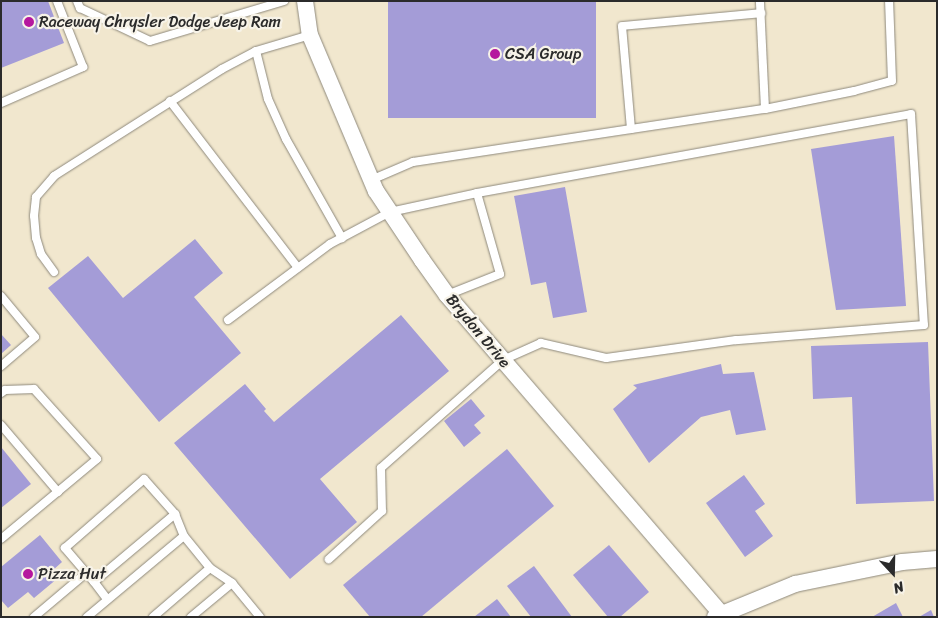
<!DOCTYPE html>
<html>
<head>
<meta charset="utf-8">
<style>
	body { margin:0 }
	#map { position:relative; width:938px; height:618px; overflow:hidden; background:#f1e7ce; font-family:Sriracha,sans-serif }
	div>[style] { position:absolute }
	.building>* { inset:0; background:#a49cd7; transform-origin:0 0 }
	.roads { filter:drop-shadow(0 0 1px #8e897c) drop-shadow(0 0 1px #8e897c) }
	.service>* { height:8px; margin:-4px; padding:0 4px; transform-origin:4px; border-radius:4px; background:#fff }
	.minor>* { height:16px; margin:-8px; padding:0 8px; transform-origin:8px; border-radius:8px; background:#fff }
	.dots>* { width:14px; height:14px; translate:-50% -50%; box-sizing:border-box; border:2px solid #f7f3e8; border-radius:50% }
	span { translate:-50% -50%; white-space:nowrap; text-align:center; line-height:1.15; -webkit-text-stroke:4.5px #f7f3e8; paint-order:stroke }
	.poi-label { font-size:16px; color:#2b2b2b }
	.left { translate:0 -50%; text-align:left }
	.street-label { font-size:16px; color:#2b2b2b }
	.frame { position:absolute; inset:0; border:2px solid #2b2b2b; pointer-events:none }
	.north { position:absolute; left:868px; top:548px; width:50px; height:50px; -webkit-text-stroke:4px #f7f3e8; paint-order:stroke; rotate:159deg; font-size:14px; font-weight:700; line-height:20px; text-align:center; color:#2b2b2b }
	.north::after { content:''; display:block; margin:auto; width:18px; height:22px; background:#2b2b2b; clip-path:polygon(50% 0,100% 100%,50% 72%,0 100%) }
</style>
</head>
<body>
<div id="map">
	<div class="building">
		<div style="clip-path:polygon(1px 1px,48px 1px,64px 43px,1px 68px)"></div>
		<div style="left:388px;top:1px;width:208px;height:117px"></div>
		<div style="clip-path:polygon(894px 136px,906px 306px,836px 310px,811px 149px)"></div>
		<div style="clip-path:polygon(565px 187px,587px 312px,553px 318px,546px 282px,531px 285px,514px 196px)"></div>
		<div style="clip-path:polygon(195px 239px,223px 273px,194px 297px,241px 353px,159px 422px,48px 288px,88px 256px,123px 298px)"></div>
		<div style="clip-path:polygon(401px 315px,449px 371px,320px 479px,357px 522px,290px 579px,174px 443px,245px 384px,266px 409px,264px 411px,274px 422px)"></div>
		<div style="clip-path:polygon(1px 334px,11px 345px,1px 354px)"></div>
		<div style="clip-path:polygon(928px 342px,934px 501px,856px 504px,852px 397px,813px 399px,811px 346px)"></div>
		<div style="clip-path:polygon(721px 364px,723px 374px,754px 372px,766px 430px,736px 435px,730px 410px,701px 417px,649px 463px,613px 409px,637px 388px,633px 385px)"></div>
		<div style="clip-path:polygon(471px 399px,485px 416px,474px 425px,481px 433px,464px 447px,444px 421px)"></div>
		<div style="clip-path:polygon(1px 447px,31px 484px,1px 508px)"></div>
		<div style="clip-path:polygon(507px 449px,554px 506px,421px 617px,370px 617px,343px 585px)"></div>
		<div style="clip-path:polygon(744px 475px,765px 504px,755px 511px,773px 536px,745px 557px,706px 503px)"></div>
		<div style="clip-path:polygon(40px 535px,62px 562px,52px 571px,58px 578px,34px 598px,28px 592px,8px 608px,1px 600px,1px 567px)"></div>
		<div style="clip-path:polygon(609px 545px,649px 592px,620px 617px,608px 617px,573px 575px)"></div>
		<div style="clip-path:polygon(534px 566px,572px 617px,531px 617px,507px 586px)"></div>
		<div style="clip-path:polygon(497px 599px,511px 617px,474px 617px)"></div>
		<div style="clip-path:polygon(896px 603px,903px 617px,872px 617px)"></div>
		<div style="clip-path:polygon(931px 610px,934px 617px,919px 617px)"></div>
	</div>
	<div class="roads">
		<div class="service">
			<div style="left:77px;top:1px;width:8px;rotate:67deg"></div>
			<div style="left:80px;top:8px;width:77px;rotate:25.2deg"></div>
			<div style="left:150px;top:41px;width:140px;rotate:-16.6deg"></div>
			<div style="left:256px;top:51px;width:49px;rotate:76deg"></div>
			<div style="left:268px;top:99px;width:44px;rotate:65.8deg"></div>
			<div style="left:286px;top:139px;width:114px;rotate:60.5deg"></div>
			<div style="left:170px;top:101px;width:210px;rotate:52.5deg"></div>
			<div style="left:1px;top:103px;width:90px;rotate:-23.7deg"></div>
			<div style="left:83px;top:67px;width:71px;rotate:-111.5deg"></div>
			<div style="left:765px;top:109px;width:91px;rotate:-11.4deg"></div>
			<div style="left:854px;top:91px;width:39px;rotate:-15deg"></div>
			<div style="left:892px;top:81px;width:80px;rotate:-92.1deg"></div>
			<div style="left:631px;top:129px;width:103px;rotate:-95deg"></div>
			<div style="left:622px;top:26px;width:140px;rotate:-5.3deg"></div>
			<div style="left:371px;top:180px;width:46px;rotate:-23.2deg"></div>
			<div style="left:413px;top:162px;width:356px;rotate:-8.6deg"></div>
			<div style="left:765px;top:109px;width:108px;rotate:-92.7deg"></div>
			<div style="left:54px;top:272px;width:22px;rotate:-126deg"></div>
			<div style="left:41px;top:254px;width:17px;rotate:-107deg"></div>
			<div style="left:36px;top:238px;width:22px;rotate:-95deg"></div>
			<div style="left:34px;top:216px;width:19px;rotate:-84deg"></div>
			<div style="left:36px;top:197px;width:28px;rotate:-49deg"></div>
			<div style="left:54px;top:176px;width:199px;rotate:-32.5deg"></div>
			<div style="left:222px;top:69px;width:38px;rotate:-28deg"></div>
			<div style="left:256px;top:51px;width:56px;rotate:-16.5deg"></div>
			<div style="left:447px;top:295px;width:57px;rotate:-21.6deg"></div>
			<div style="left:500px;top:274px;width:84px;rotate:-105.9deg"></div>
			<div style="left:1px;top:296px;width:53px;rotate:50.3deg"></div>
			<div style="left:35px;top:337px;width:45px;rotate:139.5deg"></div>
			<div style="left:228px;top:320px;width:127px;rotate:-36.7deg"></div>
			<div style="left:330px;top:244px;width:68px;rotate:-28.1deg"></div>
			<div style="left:390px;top:212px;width:89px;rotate:-12.3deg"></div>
			<div style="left:477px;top:193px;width:441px;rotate:-10.3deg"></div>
			<div style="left:911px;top:114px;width:211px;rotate:86.5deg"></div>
			<div style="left:924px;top:325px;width:189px;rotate:175.4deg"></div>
			<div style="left:736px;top:340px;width:131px;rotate:172.1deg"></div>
			<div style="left:606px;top:358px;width:67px;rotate:-167deg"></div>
			<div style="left:541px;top:343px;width:42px;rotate:155.9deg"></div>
			<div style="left:503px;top:360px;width:163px;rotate:138.5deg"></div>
			<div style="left:381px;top:468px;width:43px;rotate:88.7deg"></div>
			<div style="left:382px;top:511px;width:72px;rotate:137.8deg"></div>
			<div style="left:1px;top:393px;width:5px;rotate:-37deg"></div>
			<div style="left:5px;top:390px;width:29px;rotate:-2deg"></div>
			<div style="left:34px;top:389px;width:94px;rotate:48deg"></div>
			<div style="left:97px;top:459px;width:125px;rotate:140.2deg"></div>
			<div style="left:1px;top:425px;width:88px;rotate:49.6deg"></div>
			<div style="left:210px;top:568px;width:27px;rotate:34deg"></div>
			<div style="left:94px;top:582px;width:45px;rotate:-130.5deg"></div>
			<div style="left:65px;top:548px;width:105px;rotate:-41.1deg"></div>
			<div style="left:144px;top:479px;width:47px;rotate:48.5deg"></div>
			<div style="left:175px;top:514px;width:24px;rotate:68deg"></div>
			<div style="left:184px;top:536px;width:41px;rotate:50.9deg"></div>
			<div style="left:210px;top:568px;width:75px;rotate:139.3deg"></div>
			<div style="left:107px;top:599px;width:21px;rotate:-127deg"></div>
			<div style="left:94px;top:582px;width:106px;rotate:-40deg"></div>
			<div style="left:34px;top:617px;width:68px;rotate:-40.2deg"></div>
			<div style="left:87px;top:617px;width:126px;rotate:-39.9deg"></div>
			<div style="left:191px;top:617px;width:53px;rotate:-39.7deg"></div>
			<div style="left:232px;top:583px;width:44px;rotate:50.5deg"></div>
		</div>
		<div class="minor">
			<div style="left:305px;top:1px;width:34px;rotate:82deg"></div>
			<div style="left:310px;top:35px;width:169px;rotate:67.1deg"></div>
			<div style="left:376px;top:191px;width:83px;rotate:56.3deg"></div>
			<div style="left:422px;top:260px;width:43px;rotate:54.5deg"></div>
			<div style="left:447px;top:295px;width:425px;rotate:49.3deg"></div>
			<div style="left:715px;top:617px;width:87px;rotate:-22.4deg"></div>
			<div style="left:795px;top:584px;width:109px;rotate:-11.6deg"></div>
			<div style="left:902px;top:562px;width:35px;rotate:-5deg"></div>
		</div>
	</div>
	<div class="dots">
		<div style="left:29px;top:22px;background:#b5179e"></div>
		<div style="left:495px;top:54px;background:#b5179e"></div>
		<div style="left:28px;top:574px;background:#b5179e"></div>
	</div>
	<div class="poi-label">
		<span class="left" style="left:39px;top:22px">Raceway Chrysler Dodge Jeep Ram</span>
		<span class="left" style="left:505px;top:54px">CSA Group</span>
		<span class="left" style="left:38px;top:574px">Pizza Hut</span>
	</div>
	<div class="street-label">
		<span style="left:478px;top:331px;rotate:50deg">Brydon Drive</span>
	</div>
	<div class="frame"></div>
	<div class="north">N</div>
</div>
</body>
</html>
